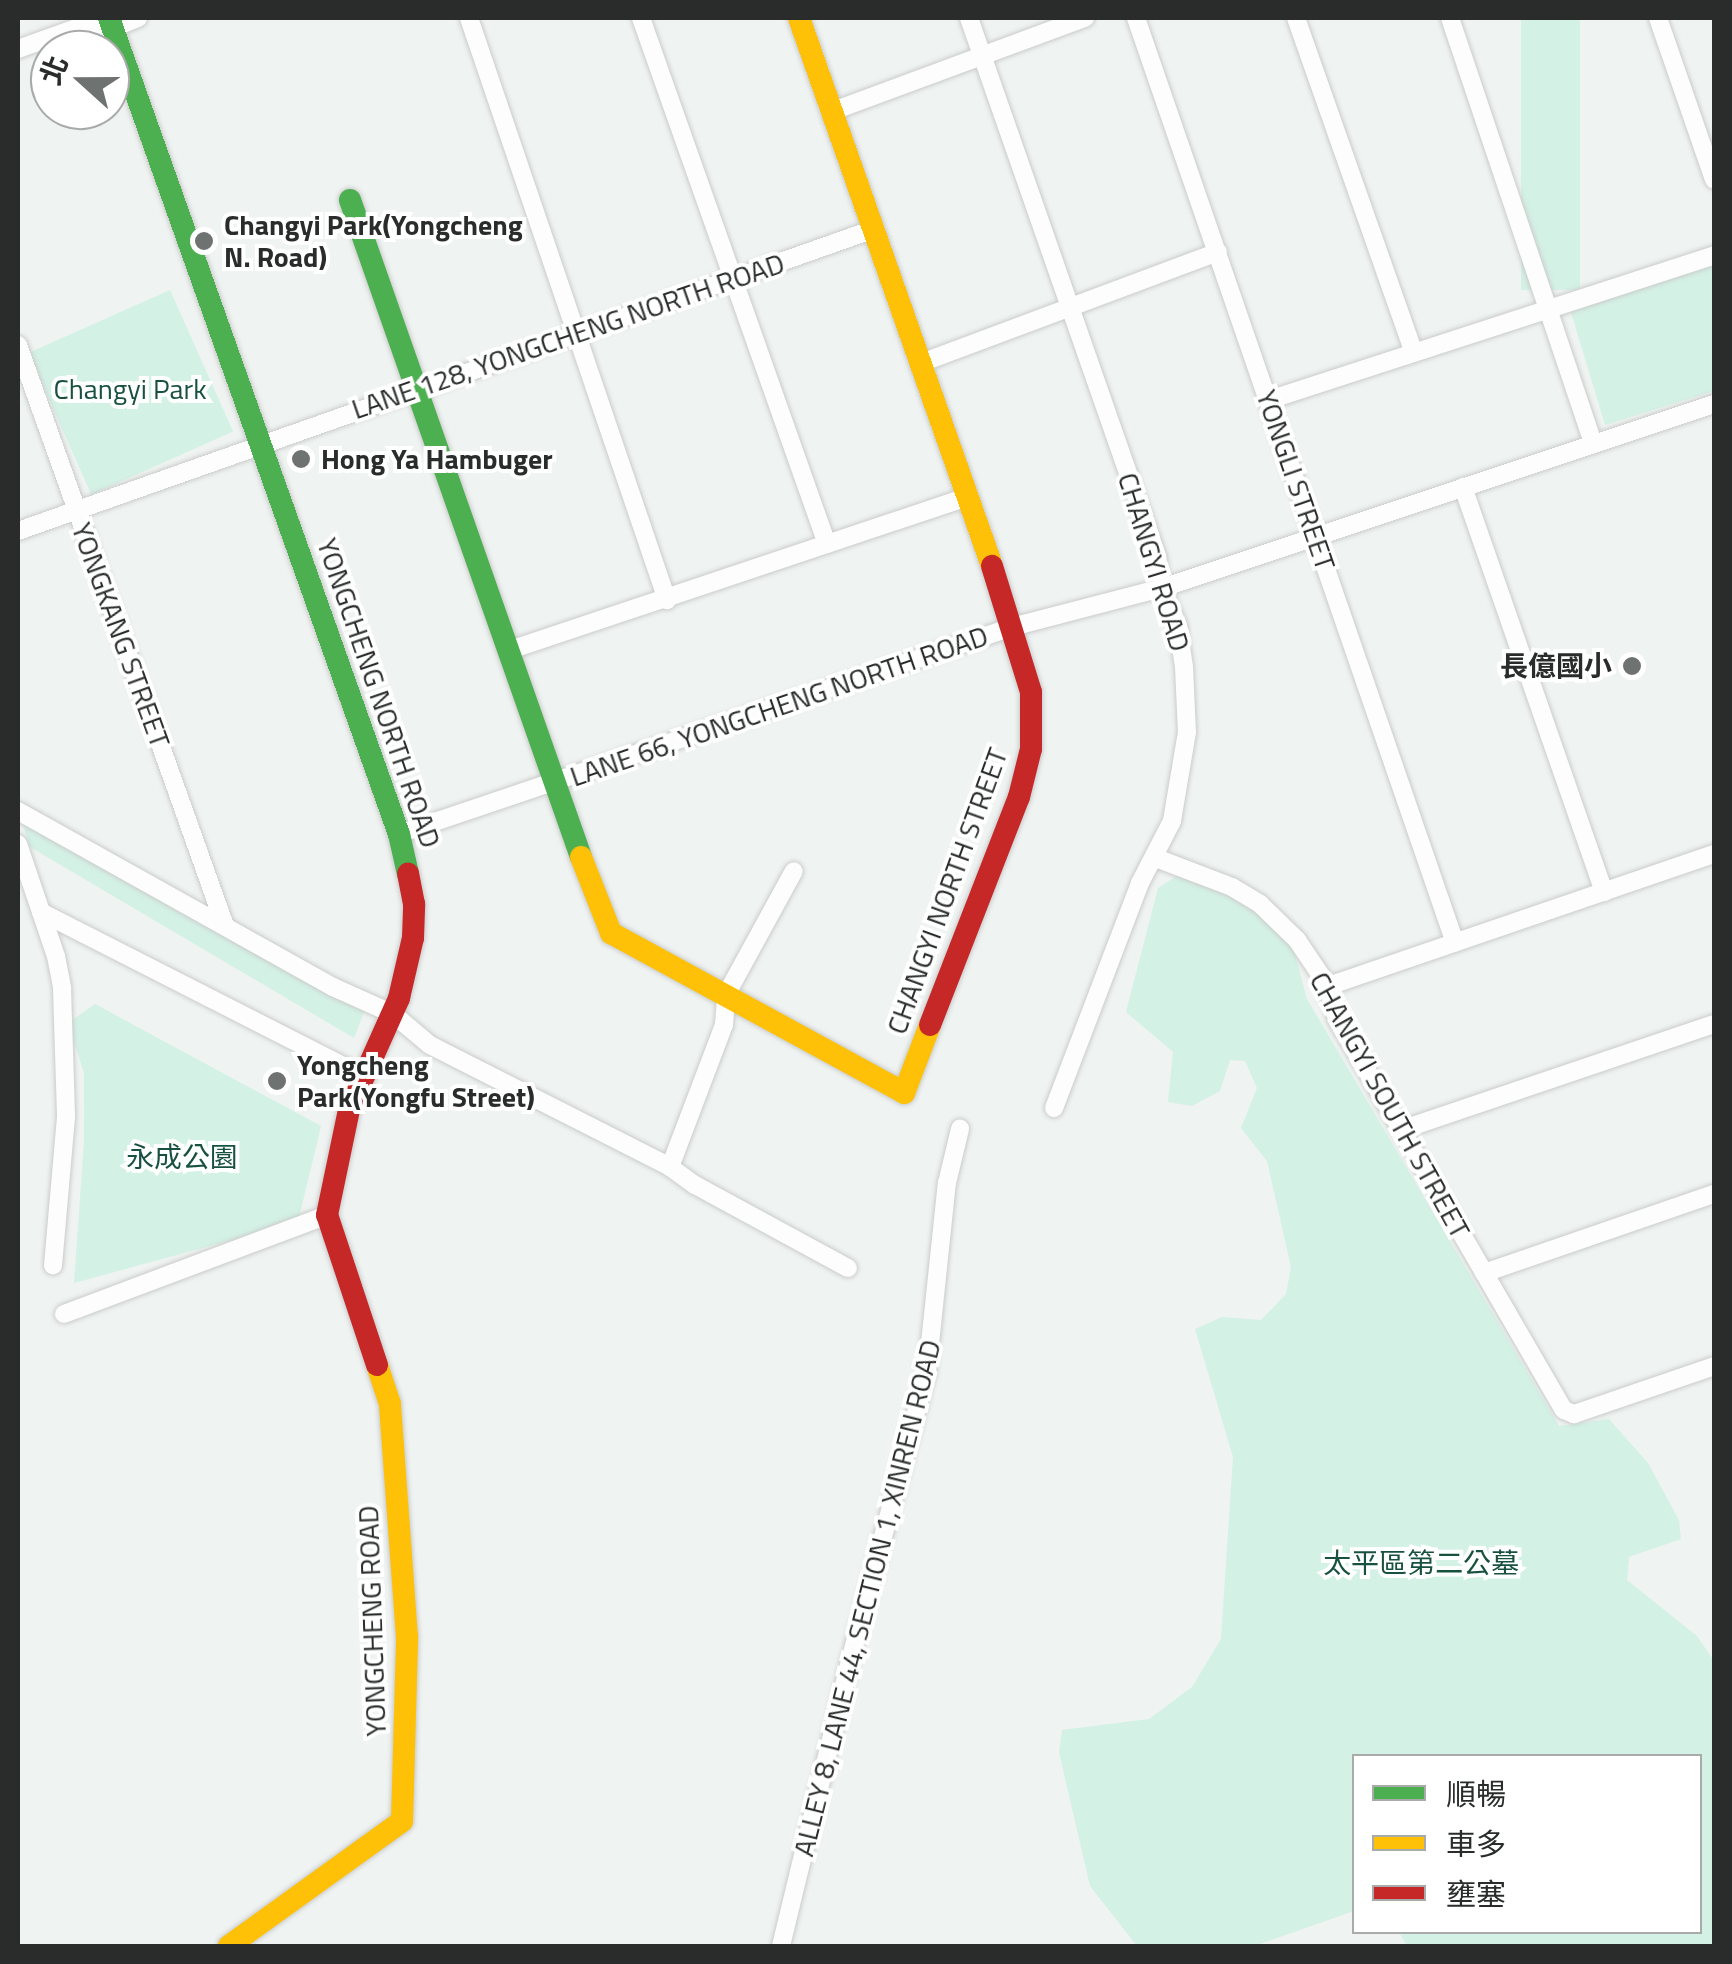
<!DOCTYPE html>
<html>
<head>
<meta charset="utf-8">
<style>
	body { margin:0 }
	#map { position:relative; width:1732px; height:1964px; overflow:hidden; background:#eff3f1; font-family:"Titillium Web","Noto Sans TC",sans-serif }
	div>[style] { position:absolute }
	.green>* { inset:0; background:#d4f1e6; transform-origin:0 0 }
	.roads { filter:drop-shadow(0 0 2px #cacccb) drop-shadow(0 0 2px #cacccb) }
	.street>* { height:18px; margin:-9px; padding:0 9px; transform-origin:9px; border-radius:9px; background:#fdfdfd }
	.fast>* { height:22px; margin:-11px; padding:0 11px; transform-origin:11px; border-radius:11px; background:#4caf50 }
	.slow>* { height:22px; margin:-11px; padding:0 11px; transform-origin:11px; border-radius:11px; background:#ffc107 }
	.jam>* { height:22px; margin:-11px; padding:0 11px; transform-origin:11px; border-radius:11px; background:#c62828 }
	.dots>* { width:28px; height:28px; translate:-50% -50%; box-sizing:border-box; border:5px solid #fff; border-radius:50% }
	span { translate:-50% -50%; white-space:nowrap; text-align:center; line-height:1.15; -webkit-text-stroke:8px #fff; paint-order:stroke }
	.poi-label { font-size:28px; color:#292c2b; font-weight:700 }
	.left { translate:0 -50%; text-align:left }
	.right { translate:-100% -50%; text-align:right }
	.street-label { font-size:28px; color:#292c2b }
	.park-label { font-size:28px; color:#195140 }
	.frame { position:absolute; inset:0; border:20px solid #292c2b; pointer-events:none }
	.legend { position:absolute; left:1352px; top:1754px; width:350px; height:180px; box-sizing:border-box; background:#fff; border:2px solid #a9abaa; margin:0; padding:12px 18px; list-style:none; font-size:30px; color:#292c2b }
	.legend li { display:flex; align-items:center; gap:20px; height:50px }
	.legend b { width:50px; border:2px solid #a9abaa }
	.north { position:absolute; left:30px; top:30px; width:100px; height:100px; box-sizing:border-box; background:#fff; border:2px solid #a9abaa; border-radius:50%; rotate:291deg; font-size:28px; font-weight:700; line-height:40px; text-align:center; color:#292c2b }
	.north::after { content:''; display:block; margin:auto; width:35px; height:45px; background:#6e7270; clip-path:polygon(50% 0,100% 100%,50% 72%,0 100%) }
</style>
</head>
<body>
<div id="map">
	<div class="green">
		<div style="left:1521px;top:18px;width:59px;height:272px"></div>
		<div style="clip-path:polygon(1714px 264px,1714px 391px,1605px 425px,1570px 309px)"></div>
		<div style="left:170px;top:290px;width:155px;height:155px;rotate:66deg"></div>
		<div style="clip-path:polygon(21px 819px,366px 1007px,354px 1038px,30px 847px)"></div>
		<div style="clip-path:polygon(1177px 876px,1223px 893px,1270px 921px,1293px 947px,1307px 999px,1559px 1426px,1609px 1419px,1648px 1463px,1679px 1520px,1681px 1539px,1629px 1557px,1627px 1580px,1697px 1636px,1714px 1661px,1714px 1946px,1407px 1946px,1399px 1932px,1700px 1932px,1700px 1756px,1354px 1756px,1354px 1911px,1254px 1946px,1137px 1946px,1090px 1886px,1059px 1752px,1062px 1730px,1149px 1719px,1192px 1687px,1221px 1639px,1233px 1457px,1195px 1329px,1222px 1317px,1261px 1320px,1286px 1294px,1291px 1267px,1267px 1161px,1241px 1128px,1257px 1088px,1245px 1061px,1230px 1060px,1220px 1091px,1192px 1106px,1168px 1102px,1173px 1052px,1126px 1012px,1158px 888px)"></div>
		<div style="clip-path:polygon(95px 1004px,321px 1126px,298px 1222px,74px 1283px,84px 1141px,84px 1073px,68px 1023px)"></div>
	</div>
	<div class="roads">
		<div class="street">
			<div style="left:469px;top:18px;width:615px;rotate:71.21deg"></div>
			<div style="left:641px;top:18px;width:558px;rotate:70.53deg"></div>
			<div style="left:969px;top:18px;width:570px;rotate:70.74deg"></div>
			<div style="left:1157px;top:556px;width:32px;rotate:81deg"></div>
			<div style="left:1162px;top:588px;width:41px;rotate:67.2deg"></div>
			<div style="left:1178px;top:626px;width:41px;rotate:81.7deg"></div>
			<div style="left:1184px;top:667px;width:65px;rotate:87.4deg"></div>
			<div style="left:1187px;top:732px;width:90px;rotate:99.6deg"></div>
			<div style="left:1172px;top:821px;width:70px;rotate:117.3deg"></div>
			<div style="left:1140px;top:883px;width:241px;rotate:110.9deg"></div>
			<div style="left:1136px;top:18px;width:978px;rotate:70.97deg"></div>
			<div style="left:1296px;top:18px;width:353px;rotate:70.6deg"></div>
			<div style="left:1450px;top:18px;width:448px;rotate:71.4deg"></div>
			<div style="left:1658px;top:18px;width:171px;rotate:70.9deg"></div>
			<div style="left:18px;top:49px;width:71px;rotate:-19.7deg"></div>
			<div style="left:85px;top:25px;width:28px;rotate:6deg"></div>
			<div style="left:113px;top:28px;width:27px;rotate:-22deg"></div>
			<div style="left:833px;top:111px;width:269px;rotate:-20.3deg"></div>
			<div style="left:18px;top:345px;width:617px;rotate:70.39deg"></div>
			<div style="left:921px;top:363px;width:317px;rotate:-20.5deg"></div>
			<div style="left:1269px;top:400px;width:468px;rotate:-18deg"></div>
			<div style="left:1463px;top:487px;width:429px;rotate:70.8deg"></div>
			<div style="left:18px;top:531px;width:908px;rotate:-19.43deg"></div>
			<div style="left:507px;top:651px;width:485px;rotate:-18.5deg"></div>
			<div style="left:18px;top:811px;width:361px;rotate:29.2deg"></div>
			<div style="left:333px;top:987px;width:66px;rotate:24.2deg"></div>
			<div style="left:393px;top:1014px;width:48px;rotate:40deg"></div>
			<div style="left:430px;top:1045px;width:269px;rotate:26.9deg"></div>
			<div style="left:670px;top:1167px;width:31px;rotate:36deg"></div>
			<div style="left:695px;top:1185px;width:174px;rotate:28.5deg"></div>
			<div style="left:399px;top:834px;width:647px;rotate:-18.66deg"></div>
			<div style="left:1012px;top:627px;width:155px;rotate:-14.6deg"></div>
			<div style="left:1162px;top:588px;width:582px;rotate:-18.43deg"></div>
			<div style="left:18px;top:844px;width:118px;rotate:71.3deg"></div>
			<div style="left:56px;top:956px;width:33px;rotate:79deg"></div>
			<div style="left:62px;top:988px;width:129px;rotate:88.2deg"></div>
			<div style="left:66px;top:1117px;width:149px;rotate:95deg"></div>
			<div style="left:1156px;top:858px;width:81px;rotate:20.9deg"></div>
			<div style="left:1232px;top:887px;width:33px;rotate:31deg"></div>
			<div style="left:1260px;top:904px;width:52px;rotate:44.2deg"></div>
			<div style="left:1297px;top:940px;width:55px;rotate:56deg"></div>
			<div style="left:1328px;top:986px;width:34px;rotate:75deg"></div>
			<div style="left:1337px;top:1019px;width:452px;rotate:59.9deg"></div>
			<div style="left:1564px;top:1410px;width:11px;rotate:22deg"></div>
			<div style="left:1574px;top:1414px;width:148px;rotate:-18.9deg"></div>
			<div style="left:41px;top:912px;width:361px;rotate:27deg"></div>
			<div style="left:1328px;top:986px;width:408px;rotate:-18.9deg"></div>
			<div style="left:1401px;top:1130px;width:330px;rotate:-18.7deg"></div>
			<div style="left:670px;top:1167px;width:152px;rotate:-69.2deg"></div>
			<div style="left:724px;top:1025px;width:30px;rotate:-86deg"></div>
			<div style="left:726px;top:995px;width:141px;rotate:-61.3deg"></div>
			<div style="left:1484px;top:1273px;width:243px;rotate:-19deg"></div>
			<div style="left:64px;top:1314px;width:281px;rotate:-20.6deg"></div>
			<div style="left:781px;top:1946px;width:297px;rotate:-76.4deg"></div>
			<div style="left:851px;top:1657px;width:295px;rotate:-75.1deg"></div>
			<div style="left:927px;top:1372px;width:190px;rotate:-84deg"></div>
			<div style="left:947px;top:1183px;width:56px;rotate:-76.5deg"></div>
		</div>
		<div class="fast">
			<div style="left:109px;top:18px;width:866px;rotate:70.44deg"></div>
			<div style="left:399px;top:834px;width:41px;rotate:77.3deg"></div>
			<div style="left:350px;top:200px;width:696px;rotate:70.63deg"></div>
		</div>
		<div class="slow">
			<div style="left:799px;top:18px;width:581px;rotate:70.6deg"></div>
			<div style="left:581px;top:857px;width:82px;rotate:68.5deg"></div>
			<div style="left:611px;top:933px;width:334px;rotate:28.6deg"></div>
			<div style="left:904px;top:1093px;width:73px;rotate:-69.1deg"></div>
			<div style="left:229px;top:1946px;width:213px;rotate:-35.8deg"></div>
			<div style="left:402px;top:1821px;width:184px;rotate:-88.4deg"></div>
			<div style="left:407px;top:1637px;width:234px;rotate:-94.2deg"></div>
			<div style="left:390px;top:1404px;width:41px;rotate:-108.4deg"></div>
		</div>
		<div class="jam">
			<div style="left:930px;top:1025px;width:245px;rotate:-68.7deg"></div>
			<div style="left:1019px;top:797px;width:49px;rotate:-76deg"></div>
			<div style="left:1031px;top:749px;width:57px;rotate:-90deg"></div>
			<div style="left:1031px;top:692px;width:132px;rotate:-107.2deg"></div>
			<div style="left:377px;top:1365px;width:158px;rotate:-108.4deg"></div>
			<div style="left:327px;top:1215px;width:107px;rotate:-78.2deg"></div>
			<div style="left:349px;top:1110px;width:123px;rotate:-65.9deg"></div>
			<div style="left:399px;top:998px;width:62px;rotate:-76.9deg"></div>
			<div style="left:413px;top:938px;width:34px;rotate:-88deg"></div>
			<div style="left:414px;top:904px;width:31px;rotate:-101deg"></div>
		</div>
	</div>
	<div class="dots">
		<div style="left:204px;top:241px;background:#6e7270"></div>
		<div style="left:301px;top:459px;background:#6e7270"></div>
		<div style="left:1632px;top:666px;background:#6e7270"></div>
		<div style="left:277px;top:1081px;background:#6e7270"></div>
	</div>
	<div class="poi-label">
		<span class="left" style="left:224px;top:241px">Changyi Park(Yongcheng<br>N. Road)</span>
		<span class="left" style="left:321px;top:459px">Hong Ya Hambuger</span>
		<span class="right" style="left:1612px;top:666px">長億國小</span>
		<span class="left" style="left:297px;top:1081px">Yongcheng<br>Park(Yongfu Street)</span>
	</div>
	<div class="street-label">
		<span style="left:568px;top:336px;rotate:-19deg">LANE 128, YONGCHENG NORTH ROAD</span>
		<span style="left:1296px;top:480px;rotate:71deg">YONGLI STREET</span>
		<span style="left:1154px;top:562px;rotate:73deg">CHANGYI ROAD</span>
		<span style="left:121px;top:635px;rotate:70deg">YONGKANG STREET</span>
		<span style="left:379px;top:693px;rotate:71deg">YONGCHENG NORTH ROAD</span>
		<span style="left:779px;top:706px;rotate:-19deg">LANE 66, YONGCHENG NORTH ROAD</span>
		<span style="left:947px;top:891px;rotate:-70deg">CHANGYI NORTH STREET</span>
		<span style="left:1390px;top:1105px;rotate:61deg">CHANGYI SOUTH STREET</span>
		<span style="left:867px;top:1598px;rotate:-76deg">ALLEY 8, LANE 44, SECTION 1, XINREN ROAD</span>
		<span style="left:372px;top:1621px;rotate:-92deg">YONGCHENG ROAD</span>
	</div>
	<div class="park-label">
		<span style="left:130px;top:389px">Changyi Park</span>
		<span style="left:182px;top:1157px">永成公園</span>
		<span style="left:1421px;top:1563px">太平區第二公墓</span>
	</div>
	<div class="frame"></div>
	<ul class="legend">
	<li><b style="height:12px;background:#4caf50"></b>順暢</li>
	<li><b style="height:12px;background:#ffc107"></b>車多</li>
	<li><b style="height:12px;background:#c62828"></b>壅塞</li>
	</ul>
	<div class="north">北</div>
</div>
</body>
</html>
